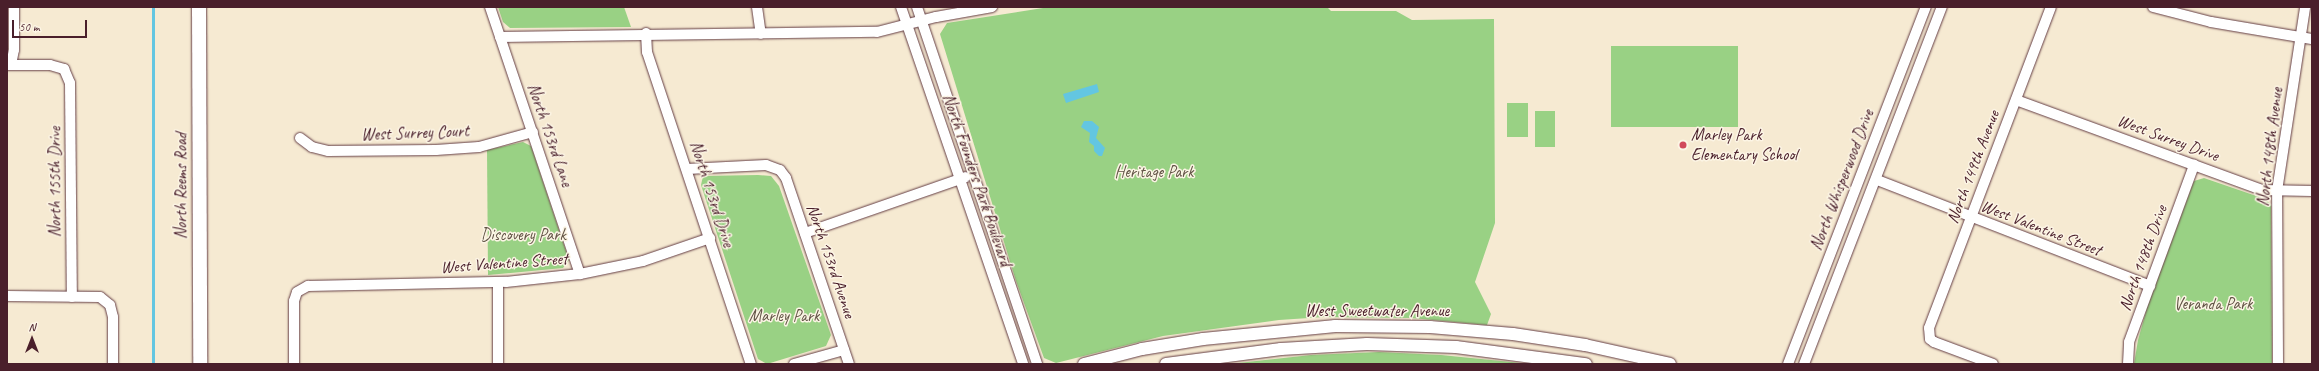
<!DOCTYPE html>
<html>
<head>
<meta charset="utf-8">
<style>
	body { margin:0 }
	#map { position:relative; width:2319px; height:371px; overflow:hidden; background:#f6ead2; font-family:Caveat,sans-serif }
	div>[style] { position:absolute }
	.green>* { inset:0; background:#99d184; transform-origin:0 0 }
	.water>* { inset:0; background:#63c6e1 }
	.stream>* { height:3px; margin:-1.5px; padding:0 1.5px; transform-origin:1.5px; border-radius:1.5px; background:#63c6e1 }
	.roads { filter:drop-shadow(0 0 1px #643d44) drop-shadow(0 0 1px #643d44) }
	.minor>* { height:10px; margin:-5px; padding:0 5px; transform-origin:5px; border-radius:5px; background:#fff }
	.tertiary>* { height:12px; margin:-6px; padding:0 6px; transform-origin:6px; border-radius:6px; background:#fff }
	.secondary>* { height:14px; margin:-7px; padding:0 7px; transform-origin:7px; border-radius:7px; background:#fff }
	.dots>* { width:11px; height:11px; translate:-50% -50%; box-sizing:border-box; border:2px solid #fcf5e5; border-radius:50% }
	span { translate:-50% -50%; white-space:nowrap; text-align:center; line-height:1.15; -webkit-text-stroke:3px #fcf5e5; paint-order:stroke }
	.street-label { font-size:17px; color:#4a1f2b }
	.poi-label { font-size:17px; color:#4a1f2b }
	.left { translate:0 -50%; text-align:left }
	.park-label { font-size:17px; color:#625446 }
	.frame { position:absolute; inset:0; border:8px solid #4a1f2b; pointer-events:none }
	.north { position:absolute; left:12px; top:319px; width:40px; height:40px; -webkit-text-stroke:3px #fcf5e5; paint-order:stroke; rotate:0deg; font-size:11px; font-weight:700; line-height:16px; text-align:center; color:#4a1f2b }
	.north::after { content:''; display:block; margin:auto; width:14px; height:18px; background:#4a1f2b; clip-path:polygon(50% 0,100% 100%,50% 72%,0 100%) }
	.scale { position:absolute; left:12px; top:20px; width:75px; height:18px; box-sizing:border-box; border:2px solid #4a1f2b; border-top:0; padding-left:5px; font-size:12px; line-height:14px; white-space:nowrap; color:#4a1f2b; -webkit-text-stroke:3px #fcf5e5; paint-order:stroke }
</style>
</head>
<body>
<div id="map">
	<div class="green">
		<div style="clip-path:polygon(498px 7px,624px 7px,631px 27px,510px 28px,503px 22px)"></div>
		<div style="clip-path:polygon(1327px 7px,1331px 11px,1396px 11px,1412px 20px,1494px 19px,1495px 223px,1475px 282px,1491px 314px,1487px 325px,1411px 318px,1324px 317px,1279px 320px,1163px 336px,1056px 363px,1044px 358px,1016px 281px,940px 34px,947px 23px,1043px 8px)"></div>
		<div style="left:1611px;top:46px;width:127px;height:81px"></div>
		<div style="left:1528px;top:103px;width:34px;height:21px;rotate:90deg"></div>
		<div style="left:1535px;top:111px;width:20px;height:36px"></div>
		<div style="clip-path:polygon(523px 142px,531px 146px,569px 260px,563px 268px,488px 275px,487px 150px)"></div>
		<div style="clip-path:polygon(758px 175px,771px 176px,779px 186px,831px 335px,826px 346px,767px 364px,758px 359px,701px 185px,703px 176px)"></div>
		<div style="clip-path:polygon(2204px 178px,2265px 199px,2271px 205px,2272px 364px,2134px 364px,2138px 340px,2147px 308px,2194px 181px)"></div>
		<div style="clip-path:polygon(1379px 352px,1441px 355px,1532px 364px,1229px 364px,1311px 355px)"></div>
	</div>
	<div class="water">
		<div style="clip-path:polygon(1097px 84px,1099px 92px,1066px 103px,1063px 94px)"></div>
		<div style="clip-path:polygon(1084px 121px,1092px 121px,1099px 127px,1096px 138px,1105px 148px,1102px 156px,1099px 156px,1094px 151px,1094px 146px,1089px 142px,1090px 133px,1081px 127px)"></div>
	</div>
	<div class="stream">
		<div style="left:153px;top:364px;width:357px;rotate:-90deg"></div>
	</div>
	<div class="roads">
		<div class="minor">
			<div style="left:490px;top:7px;width:282px;rotate:71.4deg"></div>
			<div style="left:757px;top:7px;width:27px;rotate:82deg"></div>
			<div style="left:901px;top:7px;width:377px;rotate:71.1deg"></div>
			<div style="left:917px;top:7px;width:377px;rotate:71.4deg"></div>
			<div style="left:2153px;top:7px;width:60px;rotate:14.5deg"></div>
			<div style="left:2211px;top:22px;width:102px;rotate:9.6deg"></div>
			<div style="left:646px;top:33px;width:19px;rotate:87deg"></div>
			<div style="left:647px;top:52px;width:329px;rotate:71.6deg"></div>
			<div style="left:500px;top:37px;width:377px;rotate:-0.8deg"></div>
			<div style="left:877px;top:32px;width:61px;rotate:-14.3deg"></div>
			<div style="left:936px;top:17px;width:57px;rotate:-10.1deg"></div>
			<div style="left:7px;top:65px;width:43px"></div>
			<div style="left:50px;top:65px;width:15px;rotate:16deg"></div>
			<div style="left:64px;top:69px;width:15px;rotate:67deg"></div>
			<div style="left:70px;top:83px;width:214px;rotate:89.5deg"></div>
			<div style="left:11px;top:65px;width:15px;rotate:-79deg"></div>
			<div style="left:14px;top:50px;width:43px;rotate:-90deg"></div>
			<div style="left:2016px;top:100px;width:262px;rotate:20.1deg"></div>
			<div style="left:2262px;top:190px;width:50px;rotate:1.1deg"></div>
			<div style="left:300px;top:138px;width:15px;rotate:37deg"></div>
			<div style="left:312px;top:147px;width:16px;rotate:14deg"></div>
			<div style="left:328px;top:151px;width:108px;rotate:-0.5deg"></div>
			<div style="left:436px;top:150px;width:43px;rotate:-4deg"></div>
			<div style="left:479px;top:147px;width:56px;rotate:-15.5deg"></div>
			<div style="left:687px;top:169px;width:79px;rotate:-2.9deg"></div>
			<div style="left:766px;top:165px;width:15px;rotate:20deg"></div>
			<div style="left:780px;top:170px;width:10px;rotate:53deg"></div>
			<div style="left:786px;top:178px;width:196px;rotate:71.3deg"></div>
			<div style="left:1877px;top:180px;width:293px;rotate:21.2deg"></div>
			<div style="left:805px;top:233px;width:170px;rotate:-19.2deg"></div>
			<div style="left:498px;top:282px;width:82px;rotate:90deg"></div>
			<div style="left:7px;top:296px;width:93px;rotate:0.6deg"></div>
			<div style="left:100px;top:297px;width:13px;rotate:39deg"></div>
			<div style="left:110px;top:305px;width:12px;rotate:76deg"></div>
			<div style="left:113px;top:317px;width:47px;rotate:90deg"></div>
			<div style="left:294px;top:364px;width:63px;rotate:-90deg"></div>
			<div style="left:294px;top:301px;width:9px;rotate:-72deg"></div>
			<div style="left:297px;top:292px;width:13px;rotate:-29deg"></div>
			<div style="left:308px;top:286px;width:198px;rotate:-1.2deg"></div>
			<div style="left:506px;top:282px;width:74px;rotate:-6.2deg"></div>
			<div style="left:580px;top:274px;width:64px;rotate:-11.7deg"></div>
			<div style="left:643px;top:261px;width:71px;rotate:-18.9deg"></div>
			<div style="left:794px;top:364px;width:52px;rotate:-15.6deg"></div>
			<div style="left:1788px;top:364px;width:383px;rotate:-68.9deg"></div>
			<div style="left:1804px;top:364px;width:383px;rotate:-68.9deg"></div>
			<div style="left:1993px;top:364px;width:63px;rotate:-159.6deg"></div>
			<div style="left:1934px;top:342px;width:5px;rotate:-143deg"></div>
			<div style="left:1930px;top:339px;width:11px;rotate:-95deg"></div>
			<div style="left:1929px;top:328px;width:343px;rotate:-69.2deg"></div>
			<div style="left:2128px;top:364px;width:22px;rotate:-87deg"></div>
			<div style="left:2129px;top:342px;width:189px;rotate:-69.8deg"></div>
			<div style="left:2278px;top:364px;width:173px;rotate:-90.3deg"></div>
			<div style="left:2277px;top:191px;width:186px;rotate:-81.3deg"></div>
		</div>
		<div class="tertiary">
			<div style="left:1084px;top:364px;width:60px;rotate:-14.5deg"></div>
			<div style="left:1142px;top:349px;width:62px;rotate:-9.3deg"></div>
			<div style="left:1203px;top:339px;width:133px;rotate:-5.6deg"></div>
			<div style="left:1335px;top:326px;width:95px;rotate:0.6deg"></div>
			<div style="left:1430px;top:327px;width:83px;rotate:4.8deg"></div>
			<div style="left:1513px;top:334px;width:73px;rotate:8.7deg"></div>
			<div style="left:1585px;top:345px;width:87px;rotate:12.6deg"></div>
			<div style="left:1166px;top:364px;width:116px;rotate:-7.4deg"></div>
			<div style="left:1281px;top:349px;width:86px;rotate:-3.3deg"></div>
			<div style="left:1367px;top:344px;width:89px;rotate:1.9deg"></div>
			<div style="left:1456px;top:347px;width:131px;rotate:7.5deg"></div>
		</div>
		<div class="secondary">
			<div style="left:199px;top:7px;width:357px;rotate:89.8deg"></div>
		</div>
	</div>
	<div class="dots">
		<div style="left:1683px;top:145px;background:#d1495b"></div>
	</div>
	<div class="street-label">
		<span style="left:415px;top:133px;rotate:-2deg">West Surrey Court</span>
		<span style="left:550px;top:135px;rotate:71deg">North 153rd Lane</span>
		<span style="left:2168px;top:138px;rotate:20deg">West Surrey Drive</span>
		<span style="left:2270px;top:147px;rotate:-83deg">North 148th Avenue</span>
		<span style="left:1973px;top:167px;rotate:-69deg">North 149th Avenue</span>
		<span style="left:977px;top:180px;rotate:71deg">North Founders Park Boulevard</span>
		<span style="left:1842px;top:180px;rotate:-69deg">North Whisperwood Drive</span>
		<span style="left:55px;top:182px;rotate:-90deg">North 155th Drive</span>
		<span style="left:181px;top:186px;rotate:-90deg">North Reems Road</span>
		<span style="left:712px;top:194px;rotate:72deg">North 153rd Drive</span>
		<span style="left:2041px;top:228px;rotate:21deg">West Valentine Street</span>
		<span style="left:2143px;top:258px;rotate:-70deg">North 148th Drive</span>
		<span style="left:831px;top:261px;rotate:71deg">North 153rd Avenue</span>
		<span style="left:504px;top:263px;rotate:-4deg">West Valentine Street</span>
		<span style="left:1377px;top:311px">West Sweetwater Avenue</span>
	</div>
	<div class="poi-label">
		<span class="left" style="left:1691px;top:145px">Marley Park<br>Elementary School</span>
	</div>
	<div class="park-label">
		<span style="left:1154px;top:172px">Heritage Park</span>
		<span style="left:523px;top:235px">Discovery Park</span>
		<span style="left:2213px;top:304px">Veranda Park</span>
		<span style="left:784px;top:316px">Marley Park</span>
	</div>
	<div class="frame"></div>
	<div class="north">N</div>
	<div class="scale">50 m</div>
</div>
</body>
</html>
